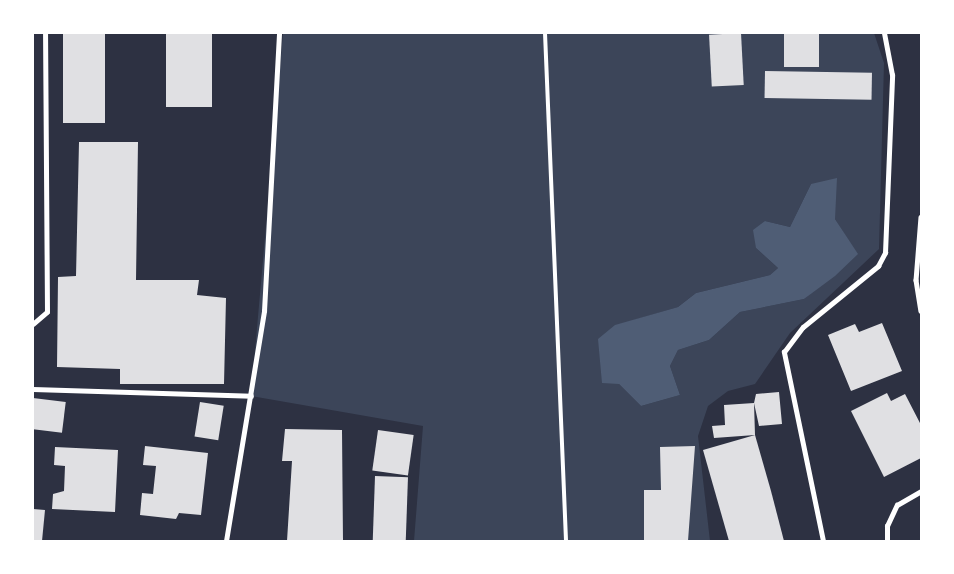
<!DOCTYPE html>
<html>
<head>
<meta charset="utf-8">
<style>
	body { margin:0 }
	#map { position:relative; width:954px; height:574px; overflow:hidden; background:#2d3142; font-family:Georgia,serif }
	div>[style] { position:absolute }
	.green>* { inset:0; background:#3c4559 }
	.water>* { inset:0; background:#4f5d75 }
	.building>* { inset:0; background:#e0e0e3; transform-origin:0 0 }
	.path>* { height:4px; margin:-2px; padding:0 2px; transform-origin:2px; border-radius:2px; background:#fff }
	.service>* { height:4.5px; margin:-2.25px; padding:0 2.25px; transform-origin:2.25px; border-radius:2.25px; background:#fff }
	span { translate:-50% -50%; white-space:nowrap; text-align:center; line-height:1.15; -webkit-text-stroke:6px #fff; paint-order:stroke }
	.frame { position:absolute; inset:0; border:34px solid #fff; pointer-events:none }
</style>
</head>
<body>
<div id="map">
	<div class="green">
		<div style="clip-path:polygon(evenodd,283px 33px,874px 33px,884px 63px,879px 249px,790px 333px,755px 384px,728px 391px,708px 406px,698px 436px,710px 541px,414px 541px,423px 426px,251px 396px,283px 33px,811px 184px,832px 198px,835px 219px,857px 254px,804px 299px,740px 312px,709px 340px,678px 350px,670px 366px,680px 395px,641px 406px,619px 384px,634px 320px,678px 307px,696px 293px,770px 275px,778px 268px,756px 248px,765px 221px,790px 227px,811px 184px)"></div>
	</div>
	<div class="water">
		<div style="clip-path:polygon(837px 178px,835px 219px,858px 254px,835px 276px,804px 299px,740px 312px,709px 340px,678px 350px,670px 366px,680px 395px,641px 406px,619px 384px,602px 383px,598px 339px,615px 325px,678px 307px,696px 293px,770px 275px,778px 268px,756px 248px,753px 230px,765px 221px,790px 227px,811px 184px)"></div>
	</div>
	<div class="building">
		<div style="left:63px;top:33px;width:42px;height:90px"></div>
		<div style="left:166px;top:33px;width:46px;height:74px"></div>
		<div style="left:741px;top:33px;width:52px;height:32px;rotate:87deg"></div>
		<div style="left:784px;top:33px;width:35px;height:34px"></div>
		<div style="left:765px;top:71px;width:107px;height:27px;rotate:1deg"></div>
		<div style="clip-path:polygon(79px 142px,138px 142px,136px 280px,199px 280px,197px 295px,226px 298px,224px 384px,120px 384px,120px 369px,57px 367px,58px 277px,76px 276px)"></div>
		<div style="clip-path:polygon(882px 323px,902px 371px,851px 391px,828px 335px,855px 324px,859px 332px)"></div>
		<div style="clip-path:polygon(779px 392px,782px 424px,759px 426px,754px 403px,755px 435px,714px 438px,712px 426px,725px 425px,724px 405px,754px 403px,756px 394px)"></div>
		<div style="clip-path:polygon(887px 393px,891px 401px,905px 394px,921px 425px,921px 458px,884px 477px,851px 411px)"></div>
		<div style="left:33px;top:398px;width:33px;height:31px;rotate:7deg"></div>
		<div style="left:200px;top:402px;width:24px;height:35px;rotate:9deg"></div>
		<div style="clip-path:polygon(285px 429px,342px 430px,343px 541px,287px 541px,292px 461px,282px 461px)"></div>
		<div style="left:378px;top:430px;width:36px;height:41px;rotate:8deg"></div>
		<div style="clip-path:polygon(755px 435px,771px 491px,784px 541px,729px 541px,703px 450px)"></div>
		<div style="clip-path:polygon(145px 446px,208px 453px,201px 515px,179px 513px,176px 519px,140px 515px,142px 493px,153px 494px,156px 466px,143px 465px)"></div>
		<div style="clip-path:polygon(695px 446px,688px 541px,644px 541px,644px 490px,661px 490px,660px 447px)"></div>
		<div style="clip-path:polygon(55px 447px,118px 450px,115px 512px,52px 509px,53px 494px,64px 491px,65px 466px,54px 465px)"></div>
		<div style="left:375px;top:476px;width:33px;height:65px;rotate:2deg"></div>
		<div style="clip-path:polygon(33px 509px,45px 510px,42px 541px,33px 541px)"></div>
	</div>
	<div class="path">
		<div style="left:545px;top:33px;width:508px;rotate:87.63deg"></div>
	</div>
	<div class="service">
		<div style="left:921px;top:217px;width:63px;rotate:94.5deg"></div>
		<div style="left:916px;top:280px;width:31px;rotate:81deg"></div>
		<div style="left:33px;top:324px;width:18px;rotate:-41deg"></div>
		<div style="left:47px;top:312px;width:279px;rotate:-90.4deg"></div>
		<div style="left:33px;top:389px;width:218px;rotate:1.8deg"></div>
		<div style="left:226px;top:541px;width:233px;rotate:-80.6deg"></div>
		<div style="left:264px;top:311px;width:278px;rotate:-86.9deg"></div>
		<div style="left:823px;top:541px;width:193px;rotate:-101.7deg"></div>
		<div style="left:784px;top:352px;width:31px;rotate:-53deg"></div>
		<div style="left:803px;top:327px;width:97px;rotate:-39.1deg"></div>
		<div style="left:878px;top:266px;width:15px;rotate:-62deg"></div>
		<div style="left:885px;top:253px;width:178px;rotate:-87.7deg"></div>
		<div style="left:892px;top:75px;width:43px;rotate:-100.8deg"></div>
		<div style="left:887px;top:541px;width:15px;rotate:-90deg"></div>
		<div style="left:887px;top:526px;width:23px;rotate:-65deg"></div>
		<div style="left:897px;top:505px;width:28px;rotate:-30deg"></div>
	</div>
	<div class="frame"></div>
</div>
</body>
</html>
